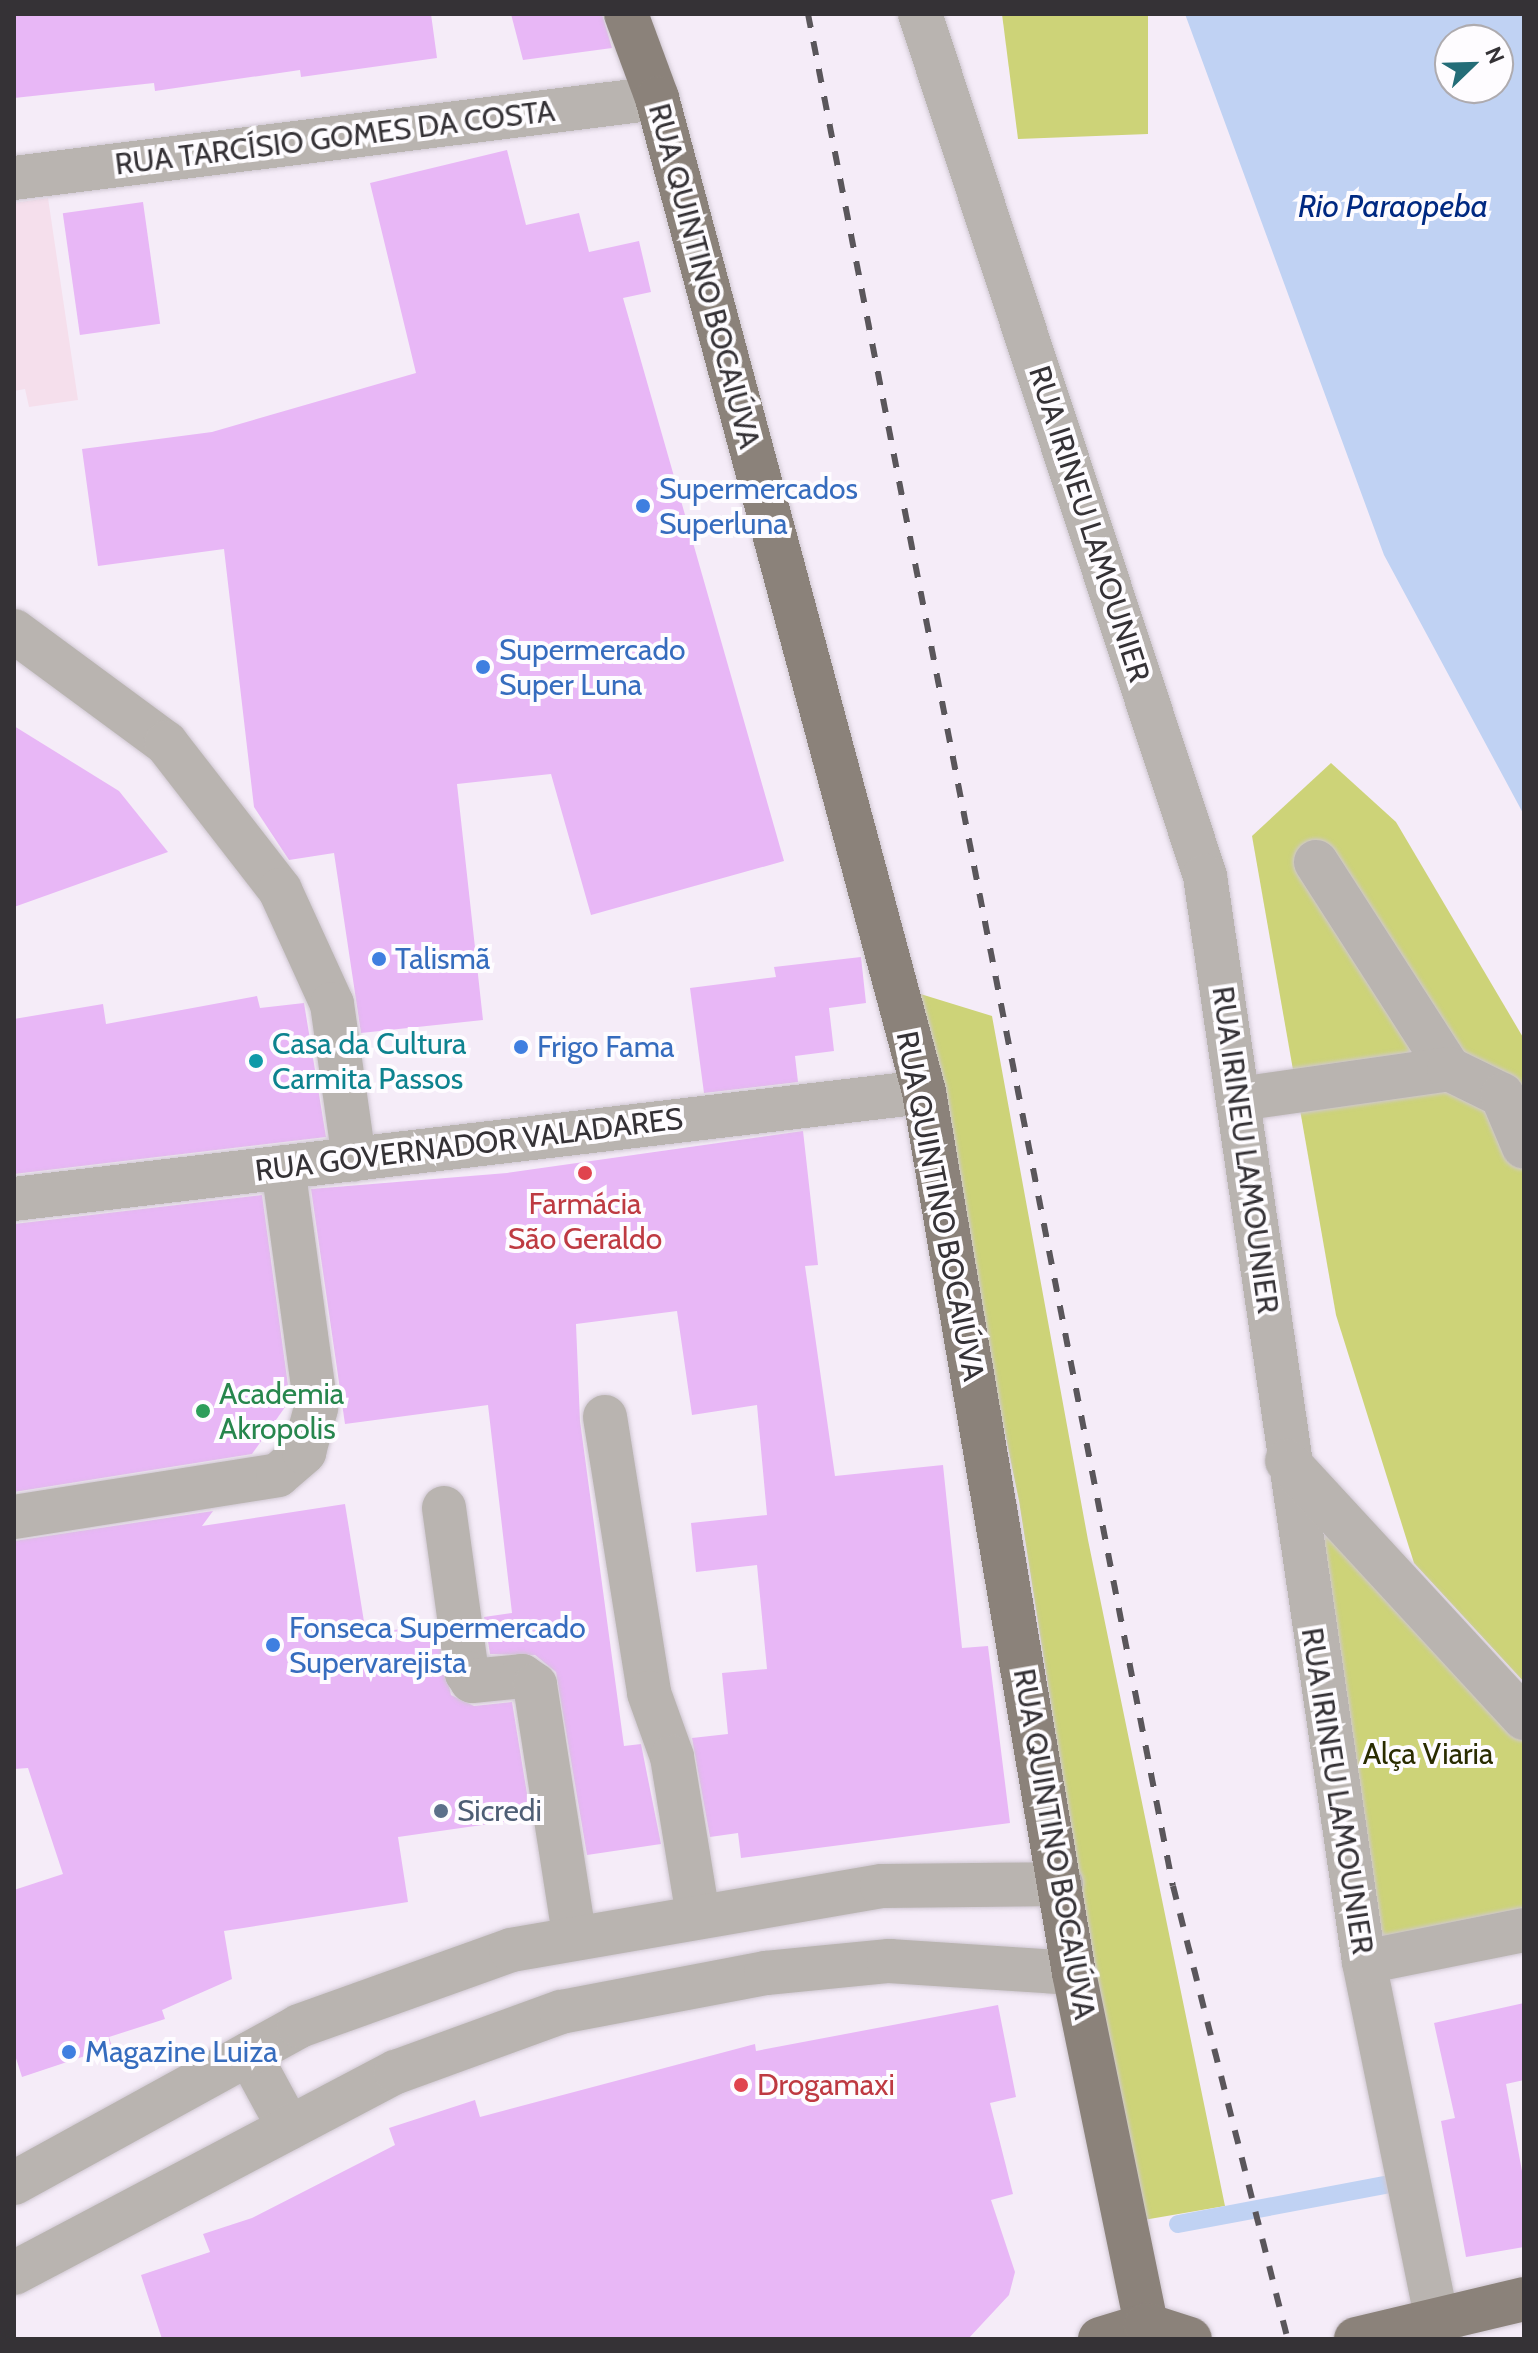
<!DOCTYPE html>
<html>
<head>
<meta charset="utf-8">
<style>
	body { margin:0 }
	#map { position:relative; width:1538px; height:2353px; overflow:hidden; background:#f5ecf8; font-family:Cabin,sans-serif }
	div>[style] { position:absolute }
	.commercial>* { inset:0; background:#f5dfec }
	.green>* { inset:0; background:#cdd378 }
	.water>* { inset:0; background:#c0d2f3 }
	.stream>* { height:18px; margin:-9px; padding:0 9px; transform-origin:9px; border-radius:9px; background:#c0d2f3 }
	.building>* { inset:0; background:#e8b7f6; transform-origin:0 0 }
	.roads { filter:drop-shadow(0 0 2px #cfc7d1) drop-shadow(0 0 2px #cfc7d1) }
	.minor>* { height:44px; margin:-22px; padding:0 22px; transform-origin:22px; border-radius:22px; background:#b9b4b0 }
	.major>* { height:44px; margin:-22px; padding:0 22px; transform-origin:22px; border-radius:22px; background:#8b827a }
	.rail>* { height:6px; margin-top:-3px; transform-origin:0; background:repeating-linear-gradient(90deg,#5a565b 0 14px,transparent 0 28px) }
	.dots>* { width:22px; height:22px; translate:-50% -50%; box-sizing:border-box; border:4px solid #fefcff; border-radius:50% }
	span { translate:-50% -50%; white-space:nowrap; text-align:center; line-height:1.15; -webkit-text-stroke:8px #fefcff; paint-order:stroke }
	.street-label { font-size:30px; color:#353236 }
	.shop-label { font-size:30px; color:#366cbe }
	.left { translate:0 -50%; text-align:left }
	.culture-label { font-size:30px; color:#0d838f }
	.health-label { font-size:30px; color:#be3a42 }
	.leisure-label { font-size:30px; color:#27864d }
	.park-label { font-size:30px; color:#2a2c00 }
	.service-label { font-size:30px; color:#4e5e75 }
	.water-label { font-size:32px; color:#002982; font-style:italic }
	.frame { position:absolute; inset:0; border:16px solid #353236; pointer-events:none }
	.north { position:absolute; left:1434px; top:24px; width:80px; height:80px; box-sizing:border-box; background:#fefcff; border:2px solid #aeabaf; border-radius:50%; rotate:67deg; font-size:22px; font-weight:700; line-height:32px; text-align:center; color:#353236 }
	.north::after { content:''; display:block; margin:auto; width:28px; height:36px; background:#246d78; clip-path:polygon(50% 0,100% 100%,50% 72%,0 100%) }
</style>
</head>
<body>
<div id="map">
	<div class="commercial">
		<div style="clip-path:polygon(48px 198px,78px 400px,29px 407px,25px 389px,14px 391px,14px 203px)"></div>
	</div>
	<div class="green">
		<div style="clip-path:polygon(1002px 14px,1148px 14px,1148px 134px,1018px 139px)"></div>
		<div style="clip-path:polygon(1331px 763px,1396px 822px,1524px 1039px,1524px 1682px,1414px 1563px,1336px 1315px,1252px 836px)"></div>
		<div style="clip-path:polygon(914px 992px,992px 1016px,1088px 1540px,1225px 2206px,1132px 2222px,1019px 1501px)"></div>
		<div style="clip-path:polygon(1287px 1461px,1524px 1724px,1524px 1930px,1364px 1962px)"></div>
	</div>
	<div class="water">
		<div style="clip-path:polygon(evenodd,1185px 14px,1524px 14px,1524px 815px,1384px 555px,1185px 14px,1450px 40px,1498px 40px,1498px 88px,1450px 88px,1450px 40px)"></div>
	</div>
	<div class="stream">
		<div style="left:1178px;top:2224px;width:215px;rotate:-10.7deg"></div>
	</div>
	<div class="building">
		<div style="clip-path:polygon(14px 14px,431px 14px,437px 58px,301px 77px,300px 70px,155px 91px,154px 83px,14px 98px)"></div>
		<div style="clip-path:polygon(511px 14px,602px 14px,612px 48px,523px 60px)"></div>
		<div style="clip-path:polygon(507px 150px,526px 225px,579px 213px,589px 252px,639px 241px,651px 292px,623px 298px,784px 861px,591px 915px,551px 774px,457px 784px,483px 1020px,361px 1033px,334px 853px,289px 860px,254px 807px,224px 549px,98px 566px,82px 449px,212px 432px,416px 373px,370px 183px)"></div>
		<div style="left:143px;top:202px;width:123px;height:81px;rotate:82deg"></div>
		<div style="clip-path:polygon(14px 726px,119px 791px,168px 852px,14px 907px)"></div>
		<div style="clip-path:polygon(861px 957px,866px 1003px,829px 1008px,834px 1051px,795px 1056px,798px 1082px,704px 1093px,690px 988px,776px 977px,774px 967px)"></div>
		<div style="clip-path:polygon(257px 996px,260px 1008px,304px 1003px,326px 1137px,14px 1174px,14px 1019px,103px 1004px,106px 1024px)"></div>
		<div style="clip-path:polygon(803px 1131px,818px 1265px,805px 1266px,835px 1476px,943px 1465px,962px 1648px,988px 1646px,1010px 1823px,741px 1858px,738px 1833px,710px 1837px,692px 1738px,728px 1734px,722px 1673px,767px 1669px,757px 1565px,696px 1572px,691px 1523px,767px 1515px,757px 1405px,692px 1415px,677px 1311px,576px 1324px,580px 1421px,624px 1746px,641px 1744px,661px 1844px,587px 1855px,556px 1672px,535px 1655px,490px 1654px,484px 1617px,512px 1613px,488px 1405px,345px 1424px,311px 1189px,507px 1173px)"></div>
		<div style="clip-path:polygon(262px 1195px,290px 1400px,252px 1454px,14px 1492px,14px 1224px)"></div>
		<div style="clip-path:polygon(345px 1504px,366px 1634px,435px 1624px,451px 1695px,474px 1706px,512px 1702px,531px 1818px,398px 1837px,408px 1902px,224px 1931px,232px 1979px,162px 2010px,165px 2019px,109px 2037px,112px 2047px,22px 2077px,14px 2052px,14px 1890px,63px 1874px,28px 1768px,14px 1769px,14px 1541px,213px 1511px,202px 1526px)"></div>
		<div style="clip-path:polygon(1524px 2003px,1524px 2080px,1506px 2084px,1524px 2182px,1524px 2247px,1466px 2257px,1441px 2121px,1455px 2118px,1434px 2023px)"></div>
		<div style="clip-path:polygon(998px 2005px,1016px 2097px,990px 2103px,1013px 2194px,991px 2200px,1015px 2272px,1009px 2295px,968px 2339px,162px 2339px,141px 2275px,210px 2252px,203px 2234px,252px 2218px,395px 2145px,389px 2128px,475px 2100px,480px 2117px,755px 2044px,756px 2051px)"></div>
	</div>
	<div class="roads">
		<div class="minor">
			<div style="left:920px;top:14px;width:908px;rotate:71.7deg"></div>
			<div style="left:1205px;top:876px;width:1098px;rotate:81.67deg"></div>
			<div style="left:1364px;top:1962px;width:385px;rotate:78.5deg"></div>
			<div style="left:14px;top:178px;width:648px;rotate:-7.09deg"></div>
			<div style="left:14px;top:631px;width:189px;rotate:36.4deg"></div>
			<div style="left:166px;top:743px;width:186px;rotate:52.2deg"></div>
			<div style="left:280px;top:890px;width:125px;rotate:65.5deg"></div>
			<div style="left:332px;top:1004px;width:157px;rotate:81.9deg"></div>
			<div style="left:1316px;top:862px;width:246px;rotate:57.3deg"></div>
			<div style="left:1239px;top:1099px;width:212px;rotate:-8.1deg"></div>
			<div style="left:1449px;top:1069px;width:59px;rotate:26.1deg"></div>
			<div style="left:1502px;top:1095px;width:56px;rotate:67.1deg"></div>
			<div style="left:14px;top:1199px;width:916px;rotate:-6.71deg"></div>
			<div style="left:605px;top:1417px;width:279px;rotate:80.9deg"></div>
			<div style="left:649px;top:1693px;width:68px;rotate:70.2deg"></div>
			<div style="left:672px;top:1757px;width:160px;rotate:80.7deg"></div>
			<div style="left:1287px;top:1461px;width:350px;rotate:47.3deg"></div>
			<div style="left:444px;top:1508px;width:167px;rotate:82.1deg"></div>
			<div style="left:467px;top:1673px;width:9px;rotate:58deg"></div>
			<div style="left:472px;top:1681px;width:50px;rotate:-5.7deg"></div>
			<div style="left:522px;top:1676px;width:16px;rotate:35deg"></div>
			<div style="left:535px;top:1685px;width:253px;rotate:81.1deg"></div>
			<div style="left:14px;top:1517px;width:267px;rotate:-9deg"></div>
			<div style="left:278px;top:1475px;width:35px;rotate:-41deg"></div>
			<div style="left:304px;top:1452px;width:46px;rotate:-74.7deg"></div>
			<div style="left:316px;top:1408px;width:243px;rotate:-97.8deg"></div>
			<div style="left:1364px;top:1962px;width:163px;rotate:-11.3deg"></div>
			<div style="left:249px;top:2054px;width:84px;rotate:61.6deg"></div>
			<div style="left:14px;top:2183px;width:325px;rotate:-28.8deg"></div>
			<div style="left:299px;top:2026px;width:225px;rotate:-19.7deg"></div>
			<div style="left:511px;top:1950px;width:376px;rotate:-9.8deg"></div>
			<div style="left:882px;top:1886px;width:179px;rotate:-0.6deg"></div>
			<div style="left:14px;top:2273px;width:432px;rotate:-27.8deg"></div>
			<div style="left:396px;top:2072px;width:176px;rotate:-20deg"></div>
			<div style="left:561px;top:2012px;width:209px;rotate:-10.8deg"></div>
			<div style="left:766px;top:1973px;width:124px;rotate:-5.6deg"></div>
			<div style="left:889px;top:1961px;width:185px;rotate:3.7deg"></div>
		</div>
		<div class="major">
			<div style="left:626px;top:14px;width:90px;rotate:69.7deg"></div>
			<div style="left:657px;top:98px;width:1029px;rotate:74.96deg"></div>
			<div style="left:924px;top:1092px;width:894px;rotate:80.34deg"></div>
			<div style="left:1074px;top:1973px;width:359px;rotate:78.4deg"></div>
			<div style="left:1100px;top:2339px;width:48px;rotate:-16.9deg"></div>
			<div style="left:1146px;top:2325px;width:46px;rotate:17.7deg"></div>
			<div style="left:1356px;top:2339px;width:173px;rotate:-13.4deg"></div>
		</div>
	</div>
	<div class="rail">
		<div style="left:808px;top:14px;width:1907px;rotate:78.97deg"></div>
		<div style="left:1173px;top:1886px;width:467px;rotate:75.8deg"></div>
	</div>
	<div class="dots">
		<div style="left:643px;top:506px;background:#3f7fe0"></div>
		<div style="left:483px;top:667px;background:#3f7fe0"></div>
		<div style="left:379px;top:959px;background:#3f7fe0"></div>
		<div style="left:521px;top:1047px;background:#3f7fe0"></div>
		<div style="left:256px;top:1061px;background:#0f9aa8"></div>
		<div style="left:585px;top:1173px;background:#e0444e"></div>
		<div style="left:203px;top:1411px;background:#2e9e5b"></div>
		<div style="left:273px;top:1645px;background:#3f7fe0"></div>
		<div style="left:441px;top:1811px;background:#5c6f8a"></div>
		<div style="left:69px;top:2052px;background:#3f7fe0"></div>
		<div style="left:741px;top:2085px;background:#e0444e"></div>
	</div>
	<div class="street-label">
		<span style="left:335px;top:138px;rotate:-7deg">RUA TARCÍSIO GOMES DA COSTA</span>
		<span style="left:704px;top:276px;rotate:75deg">RUA QUINTINO BOCAIÚVA</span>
		<span style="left:1089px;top:524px;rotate:72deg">RUA IRINEU LAMOUNIER</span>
		<span style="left:469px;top:1145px;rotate:-7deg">RUA GOVERNADOR VALADARES</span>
		<span style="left:1245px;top:1150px;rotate:82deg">RUA IRINEU LAMOUNIER</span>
		<span style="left:940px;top:1206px;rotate:79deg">RUA QUINTINO BOCAIÚVA</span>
		<span style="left:1337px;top:1791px;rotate:81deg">RUA IRINEU LAMOUNIER</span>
		<span style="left:1054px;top:1844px;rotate:80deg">RUA QUINTINO BOCAIÚVA</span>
	</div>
	<div class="shop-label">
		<span class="left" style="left:659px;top:506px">Supermercados<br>Superluna</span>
		<span class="left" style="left:499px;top:667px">Supermercado<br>Super Luna</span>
		<span class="left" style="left:395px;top:959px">Talismã</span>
		<span class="left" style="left:537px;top:1047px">Frigo Fama</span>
		<span class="left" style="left:289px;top:1645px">Fonseca Supermercado<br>Supervarejista</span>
		<span class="left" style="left:85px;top:2052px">Magazine Luiza</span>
	</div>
	<div class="culture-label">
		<span class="left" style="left:272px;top:1061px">Casa da Cultura<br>Carmita Passos</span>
	</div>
	<div class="health-label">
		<span style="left:585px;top:1221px">Farmácia<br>São Geraldo</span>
		<span class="left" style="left:757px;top:2085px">Drogamaxi</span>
	</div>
	<div class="leisure-label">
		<span class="left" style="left:219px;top:1411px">Academia<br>Akropolis</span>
	</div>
	<div class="park-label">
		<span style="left:1428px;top:1754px">Alça Viaria</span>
	</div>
	<div class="service-label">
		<span class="left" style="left:457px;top:1811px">Sicredi</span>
	</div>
	<div class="water-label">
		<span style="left:1393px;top:206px">Rio Paraopeba</span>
	</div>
	<div class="frame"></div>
	<div class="north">N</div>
</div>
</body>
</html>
